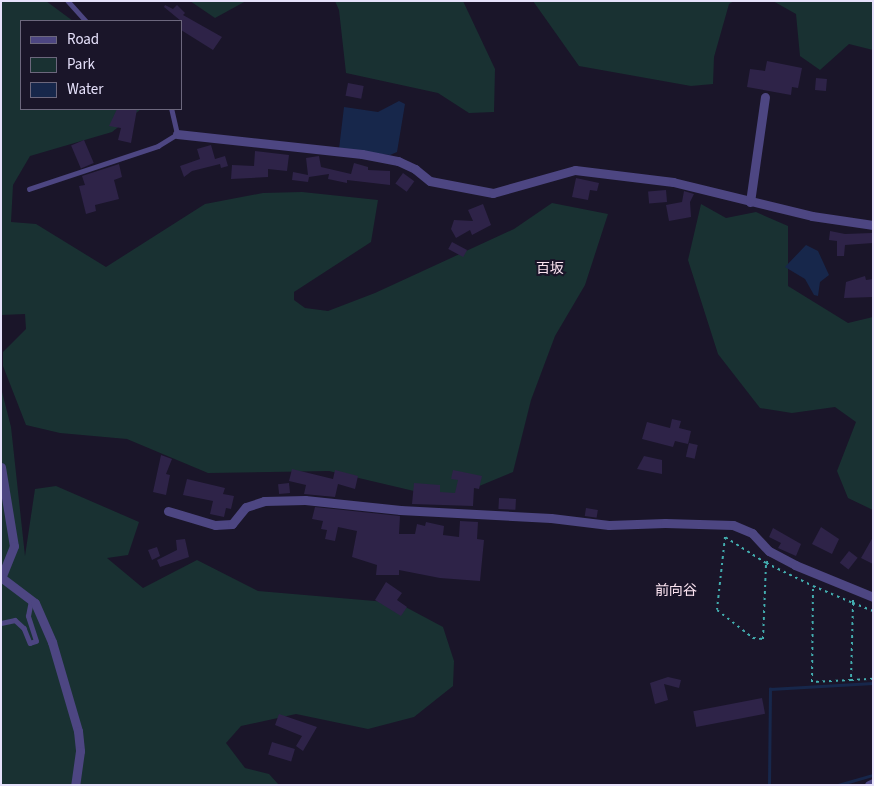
<!DOCTYPE html>
<html>
<head>
<meta charset="utf-8">
<style>
	body { margin:0 }
	#map { position:relative; width:874px; height:786px; overflow:hidden; background:#1a1529; font-family:"Source Sans 3","Noto Sans JP",sans-serif }
	div>[style] { position:absolute }
	.green>* { inset:0; background:#193132 }
	.water>* { inset:0; background:#17274b }
	.stream>* { height:2.5px; margin:-1.25px; padding:0 1.25px; transform-origin:1.25px; border-radius:1.25px; background:#17274b }
	.building>* { inset:0; background:#2e2348; transform-origin:0 0 }
	.path>* { height:2px; margin-top:-1px; transform-origin:0; background:repeating-linear-gradient(90deg,#42acae 0 2.5px,transparent 0 6.5px) }
	.lane>* { height:4.5px; margin:-2.25px; padding:0 2.25px; transform-origin:2.25px; border-radius:2.25px; background:#4d4682 }
	.street>* { height:9px; margin:-4.5px; padding:0 4.5px; transform-origin:4.5px; border-radius:4.5px; background:#4d4682 }
	span { translate:-50% -50%; white-space:nowrap; text-align:center; line-height:1.15; -webkit-text-stroke:4px #1a1529; paint-order:stroke }
	.neighbourhood-label { font-size:14px; color:#fbe3f0 }
	.frame { position:absolute; inset:0; border:2px solid #e6e1fb; pointer-events:none }
	.legend { position:absolute; left:20px; top:20px; width:162px; height:90px; box-sizing:border-box; background:#1a1529; border:1px solid #6c677d; margin:0; padding:6px 9px; list-style:none; font-size:15px; color:#e6e1fb }
	.legend li { display:flex; align-items:center; gap:10px; height:25px }
	.legend b { width:25px; border:1px solid #6c677d }
</style>
</head>
<body>
<div id="map">
	<div class="green">
		<div style="clip-path:polygon(1px 1px,46px 1px,73px 21px,21px 21px,21px 109px,141px 109px,112px 132px,30px 156px,13px 185px,11px 222px,36px 224px,106px 267px,205px 204px,263px 193px,302px 192px,378px 200px,371px 242px,294px 292px,294px 300px,305px 308px,328px 311px,375px 293px,514px 229px,552px 203px,608px 214px,585px 285px,555px 336px,531px 400px,513px 472px,448px 499px,329px 471px,208px 473px,127px 439px,60px 433px,26px 425px,3px 366px,3px 352px,26px 329px,25px 314px,1px 315px)"></div>
		<div style="clip-path:polygon(190px 1px,246px 1px,215px 18px)"></div>
		<div style="clip-path:polygon(335px 1px,463px 1px,495px 69px,494px 112px,469px 113px,438px 93px,346px 73px,339px 10px)"></div>
		<div style="clip-path:polygon(533px 1px,734px 1px,729px 4px,714px 57px,713px 84px,691px 86px,579px 66px)"></div>
		<div style="clip-path:polygon(773px 1px,873px 1px,873px 50px,849px 44px,820px 70px,800px 56px,796px 14px)"></div>
		<div style="clip-path:polygon(701px 204px,726px 218px,756px 212px,788px 226px,788px 286px,848px 323px,873px 317px,873px 510px,848px 498px,837px 471px,856px 422px,835px 407px,792px 413px,760px 408px,718px 354px,688px 260px)"></div>
		<div style="clip-path:polygon(1px 388px,11px 427px,25px 556px,35px 489px,56px 486px,139px 522px,128px 555px,107px 558px,143px 588px,197px 560px,258px 591px,398px 603px,443px 627px,454px 661px,453px 686px,414px 717px,368px 729px,296px 714px,241px 726px,226px 743px,245px 768px,269px 774px,279px 785px,1px 785px)"></div>
	</div>
	<div class="water">
		<div style="clip-path:polygon(399px 101px,405px 104px,397px 152px,390px 155px,339px 149px,344px 107px,378px 112px)"></div>
		<div style="clip-path:polygon(806px 245px,818px 251px,829px 275px,820px 282px,818px 296px,814px 295px,805px 279px,785px 267px)"></div>
	</div>
	<div class="stream">
		<div style="left:769px;top:785px;width:96px;rotate:-89.4deg"></div>
		<div style="left:770px;top:689px;width:103px;rotate:-3.3deg"></div>
		<div style="left:838px;top:785px;width:36px;rotate:-16deg"></div>
	</div>
	<div class="building">
		<div style="clip-path:polygon(165px 5px,173px 9px,177px 5px,185px 13px,183px 15px,222px 37px,213px 50px,181px 30px,181px 21px,164px 7px)"></div>
		<div style="clip-path:polygon(767px 61px,802px 68px,798px 88px,792px 87px,791px 95px,747px 87px,750px 69px,765px 71px)"></div>
		<div style="left:816px;top:78px;width:11px;height:12px;rotate:5deg"></div>
		<div style="left:348px;top:83px;width:16px;height:13px;rotate:11deg"></div>
		<div style="clip-path:polygon(117px 109px,137px 109px,131px 143px,118px 140px,121px 128px,109px 126px)"></div>
		<div style="left:84px;top:140px;width:25px;height:14px;rotate:67deg"></div>
		<div style="clip-path:polygon(211px 145px,215px 159px,225px 156px,228px 166px,221px 168px,220px 164px,192px 171px,184px 177px,180px 166px,200px 159px,197px 149px)"></div>
		<div style="clip-path:polygon(255px 151px,289px 155px,287px 171px,268px 169px,268px 177px,231px 179px,232px 165px,254px 166px)"></div>
		<div style="clip-path:polygon(319px 156px,321px 167px,351px 174px,354px 163px,368px 167px,368px 170px,390px 171px,390px 185px,347px 180px,347px 183px,328px 179px,329px 174px,309px 177px,308px 182px,292px 180px,293px 172px,308px 175px,306px 158px)"></div>
		<div style="clip-path:polygon(119px 164px,122px 177px,114px 180px,119px 199px,95px 205px,96px 211px,86px 214px,79px 186px,85px 185px,82px 176px)"></div>
		<div style="left:403px;top:173px;width:14px;height:13px;rotate:36deg"></div>
		<div style="clip-path:polygon(576px 178px,599px 183px,597px 191px,590px 190px,588px 200px,572px 197px)"></div>
		<div style="left:666px;top:190px;width:12px;height:18px;rotate:85deg"></div>
		<div style="clip-path:polygon(684px 191px,694px 194px,690px 202px,691px 217px,669px 221px,666px 205px,682px 202px)"></div>
		<div style="clip-path:polygon(483px 204px,491px 225px,472px 235px,470px 230px,456px 238px,451px 229px,454px 220px,473px 221px,468px 210px)"></div>
		<div style="clip-path:polygon(830px 231px,845px 234px,872px 233px,873px 243px,845px 245px,844px 256px,837px 256px,837px 241px,829px 240px)"></div>
		<div style="left:452px;top:242px;width:17px;height:8px;rotate:28deg"></div>
		<div style="clip-path:polygon(865px 276px,866px 280px,873px 279px,873px 297px,844px 298px,846px 282px)"></div>
		<div style="clip-path:polygon(672px 419px,681px 421px,679px 428px,691px 431px,688px 444px,675px 441px,673px 447px,642px 439px,647px 422px,670px 428px)"></div>
		<div style="left:689px;top:443px;width:9px;height:14px;rotate:13deg"></div>
		<div style="clip-path:polygon(161px 455px,172px 459px,166px 474px,170px 475px,166px 495px,153px 492px)"></div>
		<div style="clip-path:polygon(644px 456px,662px 460px,662px 474px,637px 469px)"></div>
		<div style="clip-path:polygon(292px 469px,333px 479px,335px 470px,358px 476px,355px 489px,338px 484px,335px 497px,304px 494px,306px 485px,289px 481px)"></div>
		<div style="clip-path:polygon(453px 470px,482px 476px,479px 489px,474px 488px,473px 506px,412px 504px,414px 483px,440px 485px,440px 492px,455px 493px,458px 480px,451px 479px)"></div>
		<div style="clip-path:polygon(187px 479px,225px 488px,223px 494px,234px 496px,231px 509px,226px 508px,224px 517px,210px 514px,213px 501px,183px 495px)"></div>
		<div style="left:289px;top:483px;width:10px;height:11px;rotate:84deg"></div>
		<div style="left:499px;top:498px;width:17px;height:11px;rotate:3deg"></div>
		<div style="clip-path:polygon(315px 507px,400px 516px,399px 534px,415px 534px,417px 524px,425px 526px,426px 522px,444px 526px,443px 535px,459px 537px,460px 521px,478px 522px,477px 539px,484px 540px,480px 581px,440px 578px,399px 570px,399px 575px,376px 575px,377px 565px,352px 557px,357px 531px,338px 527px,335px 541px,325px 539px,327px 530px,321px 529px,323px 521px,312px 519px)"></div>
		<div style="left:586px;top:508px;width:12px;height:8px;rotate:9deg"></div>
		<div style="clip-path:polygon(821px 527px,839px 539px,832px 554px,812px 544px)"></div>
		<div style="clip-path:polygon(773px 528px,801px 544px,796px 556px,778px 548px,781px 543px,769px 537px)"></div>
		<div style="clip-path:polygon(873px 537px,873px 564px,861px 558px)"></div>
		<div style="clip-path:polygon(185px 539px,189px 557px,160px 567px,157px 560px,177px 550px,176px 540px)"></div>
		<div style="clip-path:polygon(157px 547px,160px 556px,152px 560px,148px 550px)"></div>
		<div style="left:849px;top:551px;width:11px;height:15px;rotate:38deg"></div>
		<div style="clip-path:polygon(386px 582px,402px 593px,397px 600px,407px 607px,401px 616px,375px 600px)"></div>
		<div style="clip-path:polygon(668px 677px,681px 680px,679px 688px,664px 684px,668px 700px,655px 704px,650px 683px)"></div>
		<div style="left:762px;top:698px;width:16px;height:70px;rotate:79deg"></div>
		<div style="clip-path:polygon(279px 714px,317px 727px,303px 751px,296px 746px,302px 736px,275px 725px)"></div>
		<div style="left:272px;top:742px;width:24px;height:13px;rotate:17deg"></div>
	</div>
	<div class="path">
		<div style="left:768px;top:561px;width:3px;rotate:135deg"></div>
		<div style="left:766px;top:563px;width:49px;rotate:-147.6deg"></div>
		<div style="left:725px;top:537px;width:73px;rotate:96.3deg"></div>
		<div style="left:717px;top:610px;width:46px;rotate:37.9deg"></div>
		<div style="left:753px;top:638px;width:10px;rotate:6deg"></div>
		<div style="left:763px;top:639px;width:76px;rotate:-87.7deg"></div>
		<div style="left:766px;top:563px;width:52px;rotate:26.1deg"></div>
		<div style="left:873px;top:611px;width:22px;rotate:-158deg"></div>
		<div style="left:853px;top:603px;width:77px;rotate:91.5deg"></div>
		<div style="left:851px;top:680px;width:22px;rotate:-3deg"></div>
		<div style="left:851px;top:680px;width:39px;rotate:177deg"></div>
		<div style="left:812px;top:682px;width:96px;rotate:-89.4deg"></div>
		<div style="left:813px;top:586px;width:43px;rotate:23deg"></div>
		<div style="left:853px;top:603px;width:5px;rotate:-90deg"></div>
	</div>
	<div class="lane">
		<div style="left:68px;top:1px;width:27px;rotate:48deg"></div>
		<div style="left:29px;top:189px;width:136px;rotate:-18.4deg"></div>
		<div style="left:158px;top:146px;width:22px;rotate:-32deg"></div>
		<div style="left:177px;top:134px;width:26px;rotate:-103deg"></div>
		<div style="left:1px;top:623px;width:14px;rotate:-12deg"></div>
		<div style="left:15px;top:620px;width:12px;rotate:42deg"></div>
		<div style="left:24px;top:628px;width:16px;rotate:68deg"></div>
		<div style="left:30px;top:643px;width:6px;rotate:-18deg"></div>
		<div style="left:36px;top:641px;width:26px;rotate:-108deg"></div>
		<div style="left:28px;top:616px;width:16px;rotate:-79deg"></div>
	</div>
	<div class="street">
		<div style="left:177px;top:134px;width:186px;rotate:6.2deg"></div>
		<div style="left:362px;top:154px;width:37px;rotate:11deg"></div>
		<div style="left:398px;top:161px;width:19px;rotate:25deg"></div>
		<div style="left:415px;top:169px;width:19px;rotate:39deg"></div>
		<div style="left:430px;top:181px;width:64px;rotate:10.8deg"></div>
		<div style="left:493px;top:193px;width:85px;rotate:-15.7deg"></div>
		<div style="left:575px;top:170px;width:99px;rotate:7deg"></div>
		<div style="left:673px;top:182px;width:143px;rotate:13.7deg"></div>
		<div style="left:812px;top:216px;width:62px;rotate:8.4deg"></div>
		<div style="left:750px;top:202px;width:106px;rotate:-81.9deg"></div>
		<div style="left:1px;top:467px;width:80px;rotate:80.7deg"></div>
		<div style="left:14px;top:546px;width:35px;rotate:112deg"></div>
		<div style="left:168px;top:511px;width:49px;rotate:16.6deg"></div>
		<div style="left:215px;top:525px;width:17px;rotate:-3deg"></div>
		<div style="left:232px;top:524px;width:22px;rotate:-51deg"></div>
		<div style="left:246px;top:507px;width:19px;rotate:-18deg"></div>
		<div style="left:264px;top:501px;width:41px;rotate:-1.4deg"></div>
		<div style="left:305px;top:500px;width:96px;rotate:6deg"></div>
		<div style="left:400px;top:510px;width:151px;rotate:3deg"></div>
		<div style="left:551px;top:518px;width:58px;rotate:6.9deg"></div>
		<div style="left:609px;top:525px;width:56px;rotate:-2deg"></div>
		<div style="left:665px;top:523px;width:68px;rotate:1.7deg"></div>
		<div style="left:733px;top:525px;width:21px;rotate:23deg"></div>
		<div style="left:752px;top:533px;width:25px;rotate:47deg"></div>
		<div style="left:769px;top:551px;width:30px;rotate:28deg"></div>
		<div style="left:795px;top:565px;width:84px;rotate:22.3deg"></div>
		<div style="left:2px;top:578px;width:41px;rotate:37.1deg"></div>
		<div style="left:35px;top:603px;width:43px;rotate:66.4deg"></div>
		<div style="left:52px;top:642px;width:93px;rotate:73.7deg"></div>
		<div style="left:78px;top:731px;width:20px;rotate:84deg"></div>
		<div style="left:80px;top:751px;width:34px;rotate:98deg"></div>
		<div style="left:869px;top:785px;width:4px;rotate:-27deg"></div>
	</div>
	<div class="neighbourhood-label">
		<span style="left:550px;top:269px">百坂</span>
		<span style="left:676px;top:591px">前向谷</span>
	</div>
	<div class="frame"></div>
	<ul class="legend">
	<li><b style="height:6px;background:#4d4682"></b>Road</li>
	<li><b style="height:14px;background:#193132"></b>Park</li>
	<li><b style="height:14px;background:#17274b"></b>Water</li>
	</ul>
</div>
</body>
</html>
